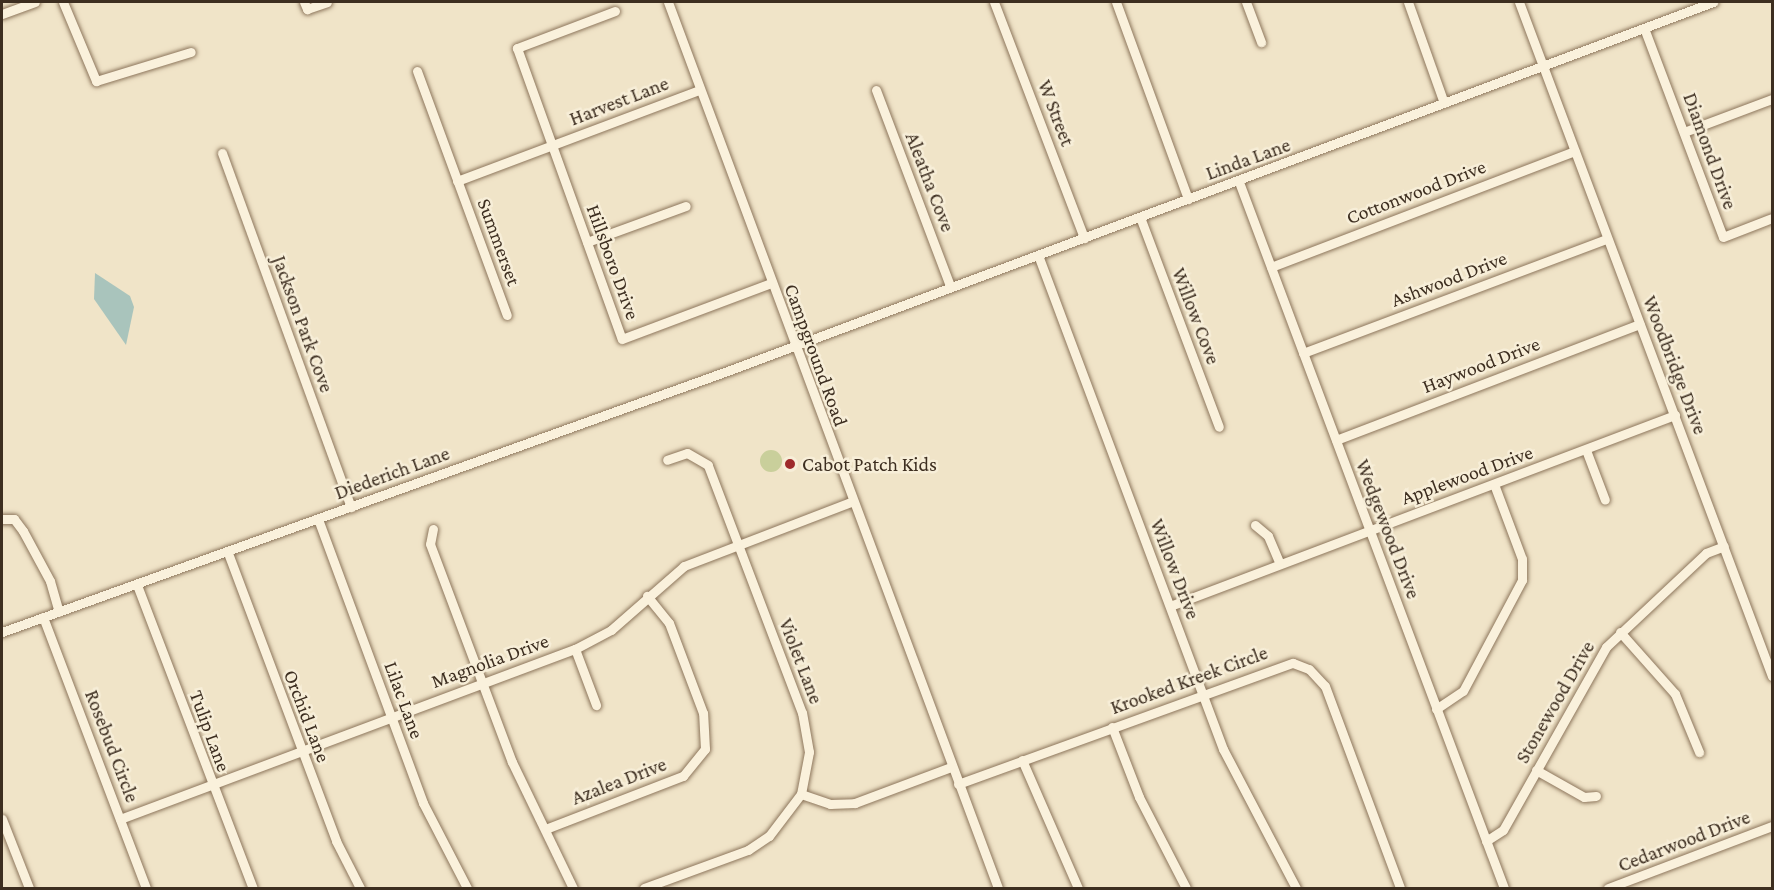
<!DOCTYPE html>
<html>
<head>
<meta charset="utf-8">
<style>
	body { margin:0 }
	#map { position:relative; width:1774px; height:890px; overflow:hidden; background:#f0e4c8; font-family:"Crimson Pro",serif }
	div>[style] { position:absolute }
	.green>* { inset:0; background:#c9cf9b }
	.round { border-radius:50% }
	.water>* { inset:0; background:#a9c4bc }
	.roads { filter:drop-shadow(0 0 2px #8d765c) drop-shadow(0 0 2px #8d765c) }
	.minor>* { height:9px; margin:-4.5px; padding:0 4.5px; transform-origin:4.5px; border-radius:4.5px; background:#faf1dc }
	.dots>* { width:16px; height:16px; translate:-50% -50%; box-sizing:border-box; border:3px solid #f7eed8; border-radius:50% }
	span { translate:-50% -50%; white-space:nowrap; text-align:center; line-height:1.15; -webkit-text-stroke:5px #f7eed8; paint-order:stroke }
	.street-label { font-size:20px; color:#3d2e20 }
	.poi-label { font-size:20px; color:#3d2e20 }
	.left { translate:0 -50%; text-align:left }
	.frame { position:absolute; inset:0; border:3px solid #3d2e20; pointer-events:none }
</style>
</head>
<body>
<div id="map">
	<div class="green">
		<div class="round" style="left:760px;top:450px;width:22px;height:22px"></div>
	</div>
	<div class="water">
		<div style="clip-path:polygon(95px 273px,130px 296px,134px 307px,126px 345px,94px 299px)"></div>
	</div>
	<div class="roads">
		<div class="minor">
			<div style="left:63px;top:2px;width:86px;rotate:67.3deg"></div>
			<div style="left:96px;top:81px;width:99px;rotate:-17deg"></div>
			<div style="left:304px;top:2px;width:8px;rotate:67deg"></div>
			<div style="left:307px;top:9px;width:21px;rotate:-19deg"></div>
			<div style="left:668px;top:2px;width:945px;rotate:69.57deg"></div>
			<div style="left:994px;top:2px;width:253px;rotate:69.1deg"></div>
			<div style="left:1116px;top:2px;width:210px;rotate:69.9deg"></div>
			<div style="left:1246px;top:2px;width:43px;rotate:69.4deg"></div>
			<div style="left:1408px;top:2px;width:107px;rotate:70.4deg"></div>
			<div style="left:1519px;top:2px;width:720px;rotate:69.43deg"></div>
			<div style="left:615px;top:11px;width:105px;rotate:159.3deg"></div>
			<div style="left:517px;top:48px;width:309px;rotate:70.2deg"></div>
			<div style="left:622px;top:339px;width:159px;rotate:-20.6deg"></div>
			<div style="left:2px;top:14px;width:35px;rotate:-20deg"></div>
			<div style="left:1644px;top:28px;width:223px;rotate:69.3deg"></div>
			<div style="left:1723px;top:237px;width:53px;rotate:-21.2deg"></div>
			<div style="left:417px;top:71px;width:260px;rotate:69.8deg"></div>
			<div style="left:876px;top:90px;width:210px;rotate:69.3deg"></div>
			<div style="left:1684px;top:132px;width:94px;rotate:-20.6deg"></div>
			<div style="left:222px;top:153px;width:377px;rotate:70deg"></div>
			<div style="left:457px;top:181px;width:259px;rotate:-20.6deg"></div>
			<div style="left:1239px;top:182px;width:754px;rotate:69.43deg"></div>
			<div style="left:1140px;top:217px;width:224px;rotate:69.4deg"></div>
			<div style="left:587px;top:242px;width:105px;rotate:-20deg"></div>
			<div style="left:1038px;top:255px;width:528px;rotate:69.47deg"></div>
			<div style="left:1223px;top:749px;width:157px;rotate:62.3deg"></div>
			<div style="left:1271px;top:267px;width:325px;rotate:-20.9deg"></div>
			<div style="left:1303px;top:353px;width:325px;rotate:-20.6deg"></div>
			<div style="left:1336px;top:440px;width:325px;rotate:-20.9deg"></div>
			<div style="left:1586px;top:450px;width:53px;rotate:69.2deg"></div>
			<div style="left:2px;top:519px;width:12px"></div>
			<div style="left:14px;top:519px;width:15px;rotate:53deg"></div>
			<div style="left:23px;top:531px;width:57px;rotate:61.6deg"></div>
			<div style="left:50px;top:581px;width:32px;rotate:74deg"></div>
			<div style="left:318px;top:519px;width:303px;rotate:69.7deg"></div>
			<div style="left:423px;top:803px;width:96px;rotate:62.6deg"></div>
			<div style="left:1255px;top:525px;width:17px;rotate:40deg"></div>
			<div style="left:1268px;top:536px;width:30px;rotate:67deg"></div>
			<div style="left:433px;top:529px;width:15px;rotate:101deg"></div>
			<div style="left:430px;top:544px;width:233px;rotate:69.4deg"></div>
			<div style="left:512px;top:762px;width:140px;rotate:64.2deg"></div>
			<div style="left:228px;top:553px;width:308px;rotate:69.4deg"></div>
			<div style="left:336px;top:841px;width:53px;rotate:62.9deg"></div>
			<div style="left:137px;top:585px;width:324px;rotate:69.1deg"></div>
			<div style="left:1170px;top:606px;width:540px;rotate:-20.72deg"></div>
			<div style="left:43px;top:617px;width:290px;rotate:69.2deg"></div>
			<div style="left:2px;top:632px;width:774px;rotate:-19.79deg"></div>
			<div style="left:730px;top:370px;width:1050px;rotate:-20.52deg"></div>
			<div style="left:1620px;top:632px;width:83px;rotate:48.4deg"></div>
			<div style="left:1675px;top:694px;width:63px;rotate:67.5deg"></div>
			<div style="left:575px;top:649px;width:60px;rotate:69.4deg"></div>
			<div style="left:1436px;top:709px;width:32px;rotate:-34deg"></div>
			<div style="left:1463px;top:691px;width:126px;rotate:-62deg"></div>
			<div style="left:1522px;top:580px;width:21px;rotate:-90deg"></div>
			<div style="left:1522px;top:559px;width:80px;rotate:-110.5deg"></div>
			<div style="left:1112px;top:727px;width:75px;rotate:68.9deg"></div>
			<div style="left:1139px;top:797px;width:102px;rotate:62.7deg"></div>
			<div style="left:1022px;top:760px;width:140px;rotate:66.4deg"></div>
			<div style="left:1536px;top:770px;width:55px;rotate:29.4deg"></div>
			<div style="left:1584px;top:797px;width:12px;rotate:-5deg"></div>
			<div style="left:958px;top:784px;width:356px;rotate:-19.9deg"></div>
			<div style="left:1293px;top:663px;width:17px;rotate:21deg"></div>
			<div style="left:1309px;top:669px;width:23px;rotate:47deg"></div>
			<div style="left:1325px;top:686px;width:215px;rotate:69.6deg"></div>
			<div style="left:801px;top:794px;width:31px;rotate:19deg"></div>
			<div style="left:830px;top:804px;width:25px;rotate:-2deg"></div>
			<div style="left:855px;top:803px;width:103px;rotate:-20.6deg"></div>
			<div style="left:2px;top:819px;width:74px;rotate:68.6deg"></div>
			<div style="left:120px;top:819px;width:486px;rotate:-20.5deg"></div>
			<div style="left:575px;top:649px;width:41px;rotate:-27.8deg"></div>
			<div style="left:611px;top:630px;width:97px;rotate:-41.2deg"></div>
			<div style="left:684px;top:566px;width:179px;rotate:-21deg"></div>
			<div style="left:548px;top:828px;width:145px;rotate:-21.1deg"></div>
			<div style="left:683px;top:776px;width:35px;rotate:-51deg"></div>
			<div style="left:705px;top:749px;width:36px;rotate:-93deg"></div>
			<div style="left:703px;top:713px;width:96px;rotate:-110.7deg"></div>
			<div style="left:669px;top:623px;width:35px;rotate:-129deg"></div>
			<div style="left:1486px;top:841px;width:20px;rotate:-33deg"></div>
			<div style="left:1503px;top:830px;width:210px;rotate:-60.6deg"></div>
			<div style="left:1606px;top:647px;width:137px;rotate:-43.2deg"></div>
			<div style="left:1706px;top:553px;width:19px;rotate:-21deg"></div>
			<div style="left:644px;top:888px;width:111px;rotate:-20.1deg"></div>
			<div style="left:748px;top:850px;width:25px;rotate:-34deg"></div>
			<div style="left:769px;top:836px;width:53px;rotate:-52.7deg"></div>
			<div style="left:801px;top:794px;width:43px;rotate:-79.2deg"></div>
			<div style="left:809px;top:752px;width:40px;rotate:-100deg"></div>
			<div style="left:802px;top:713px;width:265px;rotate:-110.8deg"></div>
			<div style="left:708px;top:465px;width:24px;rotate:-150deg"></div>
			<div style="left:687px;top:453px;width:21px;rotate:161deg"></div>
			<div style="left:1608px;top:888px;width:175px;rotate:-20.7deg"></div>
		</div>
	</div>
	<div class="dots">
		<div style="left:790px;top:464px;background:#9e2a2b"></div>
	</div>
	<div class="street-label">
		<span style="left:619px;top:101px;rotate:-21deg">Harvest Lane</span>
		<span style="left:1056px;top:113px;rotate:69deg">W Street</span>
		<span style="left:1710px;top:151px;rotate:70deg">Diamond Drive</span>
		<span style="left:1248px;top:159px;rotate:-20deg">Linda Lane</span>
		<span style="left:930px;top:182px;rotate:69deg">Aleatha Cove</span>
		<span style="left:1416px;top:192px;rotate:-21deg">Cottonwood Drive</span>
		<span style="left:499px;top:242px;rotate:70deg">Summerset</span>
		<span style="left:613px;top:262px;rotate:70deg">Hillsboro Drive</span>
		<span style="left:1449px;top:279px;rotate:-21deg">Ashwood Drive</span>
		<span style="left:1196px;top:316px;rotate:69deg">Willow Cove</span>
		<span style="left:303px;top:324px;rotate:70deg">Jackson Park Cove</span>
		<span style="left:816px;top:355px;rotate:70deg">Campground Road</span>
		<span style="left:1481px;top:365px;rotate:-21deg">Haywood Drive</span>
		<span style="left:1675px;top:365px;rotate:69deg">Woodbridge Drive</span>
		<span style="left:392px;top:473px;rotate:-20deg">Diederich Lane</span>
		<span style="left:1467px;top:475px;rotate:-20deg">Applewood Drive</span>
		<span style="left:1388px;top:529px;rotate:69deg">Wedgewood Drive</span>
		<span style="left:1175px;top:569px;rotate:69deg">Willow Drive</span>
		<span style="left:490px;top:661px;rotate:-20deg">Magnolia Drive</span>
		<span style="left:801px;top:661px;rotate:69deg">Violet Lane</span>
		<span style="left:1189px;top:680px;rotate:-20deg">Krooked Kreek Circle</span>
		<span style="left:404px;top:700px;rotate:70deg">Lilac Lane</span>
		<span style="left:1555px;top:702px;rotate:-60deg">Stonewood Drive</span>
		<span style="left:307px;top:716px;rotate:69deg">Orchid Lane</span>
		<span style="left:210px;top:731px;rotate:70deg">Tulip Lane</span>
		<span style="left:112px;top:746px;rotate:69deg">Rosebud Circle</span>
		<span style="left:619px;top:781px;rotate:-21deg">Azalea Drive</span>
		<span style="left:1684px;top:841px;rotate:-21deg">Cedarwood Drive</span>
	</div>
	<div class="poi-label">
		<span class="left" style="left:802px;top:464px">Cabot Patch Kids</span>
	</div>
	<div class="frame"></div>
</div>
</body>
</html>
